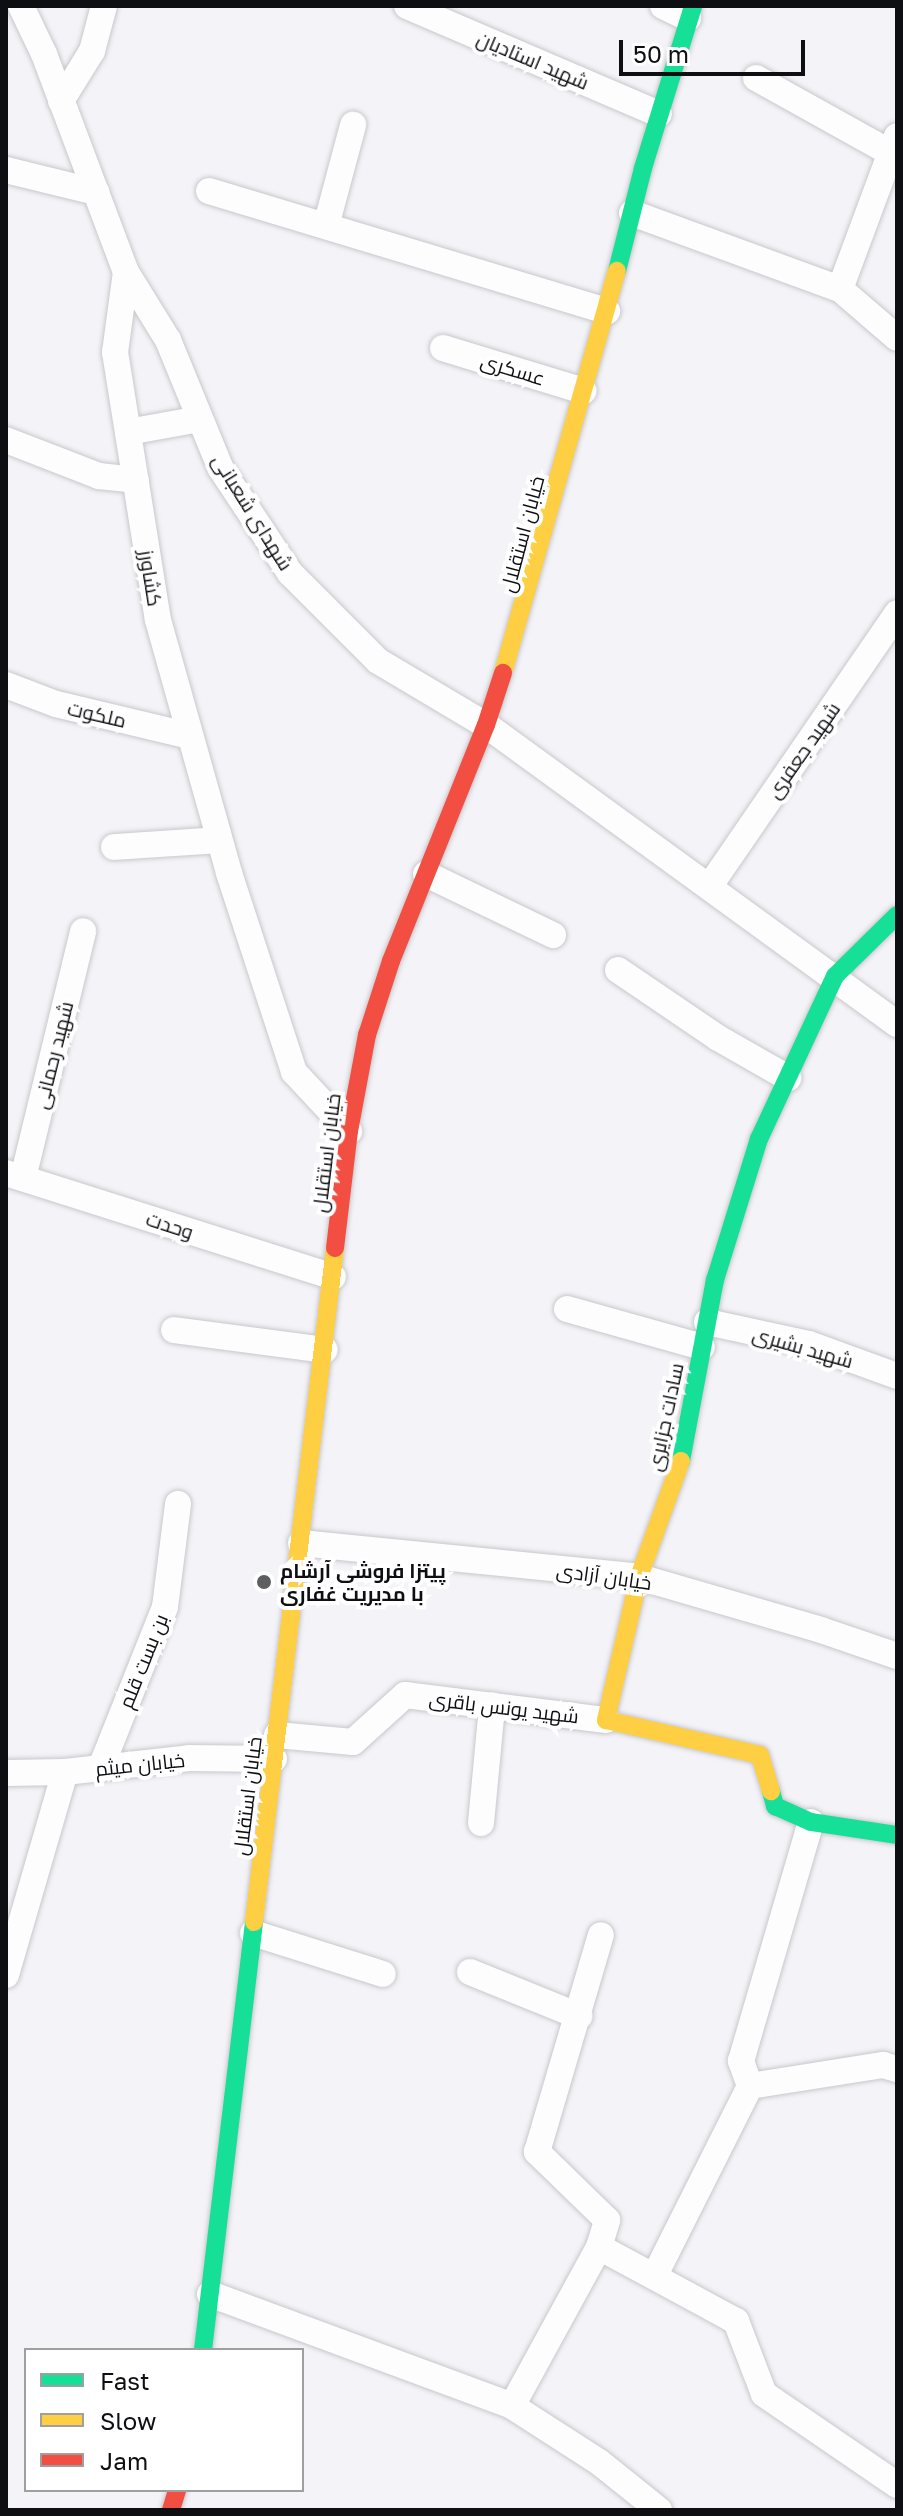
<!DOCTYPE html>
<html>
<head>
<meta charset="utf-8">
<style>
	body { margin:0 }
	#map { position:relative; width:903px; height:2516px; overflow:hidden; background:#f3f3f8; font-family:"Golos Text",Cairo,sans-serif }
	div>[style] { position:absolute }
	.roads { filter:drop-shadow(0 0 2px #c8c8cc) drop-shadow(0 0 2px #c8c8cc) }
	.street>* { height:26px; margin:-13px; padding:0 13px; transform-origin:13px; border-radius:13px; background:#fdfdfe }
	.fast>* { height:18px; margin:-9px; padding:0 9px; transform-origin:9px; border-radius:9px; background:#16e098 }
	.slow>* { height:18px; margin:-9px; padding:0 9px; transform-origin:9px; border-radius:9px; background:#ffcf43 }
	.jam>* { height:18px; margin:-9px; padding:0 9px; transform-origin:9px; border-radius:9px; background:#f24e42 }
	.dots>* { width:22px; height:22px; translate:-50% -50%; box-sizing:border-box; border:4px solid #fff; border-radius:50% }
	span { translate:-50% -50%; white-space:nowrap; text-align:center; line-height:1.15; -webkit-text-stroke:8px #fff; paint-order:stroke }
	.street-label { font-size:20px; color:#0e0f12 }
	.poi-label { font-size:20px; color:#0e0f12; font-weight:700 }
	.left { translate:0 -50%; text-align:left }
	.frame { position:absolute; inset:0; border:8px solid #0e0f12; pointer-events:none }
	.legend { position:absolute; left:24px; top:2348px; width:280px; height:144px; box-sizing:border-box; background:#fff; border:2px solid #9f9fa0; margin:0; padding:10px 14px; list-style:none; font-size:24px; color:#0e0f12 }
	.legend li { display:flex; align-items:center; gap:16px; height:40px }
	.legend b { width:40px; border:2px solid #9f9fa0 }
	.scale { position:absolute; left:619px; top:40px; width:186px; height:36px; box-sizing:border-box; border:4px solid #0e0f12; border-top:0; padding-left:10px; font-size:24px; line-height:28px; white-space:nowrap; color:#0e0f12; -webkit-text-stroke:6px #fff; paint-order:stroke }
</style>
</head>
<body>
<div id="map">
	<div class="roads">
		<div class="street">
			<div style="left:21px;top:6px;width:53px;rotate:64.4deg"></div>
			<div style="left:44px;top:54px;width:233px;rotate:69.4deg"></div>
			<div style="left:126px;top:272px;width:81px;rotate:97.8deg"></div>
			<div style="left:115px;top:352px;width:271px;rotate:80.9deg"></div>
			<div style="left:158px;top:620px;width:263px;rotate:74.3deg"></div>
			<div style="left:229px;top:873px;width:209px;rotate:71.9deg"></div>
			<div style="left:294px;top:1072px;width:81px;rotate:47deg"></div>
			<div style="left:407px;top:6px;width:274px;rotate:23.2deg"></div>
			<div style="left:663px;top:6px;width:28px;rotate:26deg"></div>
			<div style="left:756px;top:78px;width:154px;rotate:29.1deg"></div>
			<div style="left:61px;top:101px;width:59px;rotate:-58.2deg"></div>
			<div style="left:92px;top:51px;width:47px;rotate:-75.1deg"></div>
			<div style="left:6px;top:170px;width:93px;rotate:13.7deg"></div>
			<div style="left:209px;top:191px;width:416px;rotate:16.8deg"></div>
			<div style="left:632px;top:213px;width:221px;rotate:20.1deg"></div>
			<div style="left:840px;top:289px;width:75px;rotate:40.7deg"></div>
			<div style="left:326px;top:226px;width:105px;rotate:-75deg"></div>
			<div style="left:126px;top:272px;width:80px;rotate:58.3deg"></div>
			<div style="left:168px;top:340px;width:139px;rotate:67.7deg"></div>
			<div style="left:221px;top:469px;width:125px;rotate:56.4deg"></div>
			<div style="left:290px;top:573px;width:124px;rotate:45deg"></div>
			<div style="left:378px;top:661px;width:126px;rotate:30.7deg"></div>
			<div style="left:486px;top:725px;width:508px;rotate:36.04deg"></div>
			<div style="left:840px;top:289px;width:163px;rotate:-69.6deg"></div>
			<div style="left:443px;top:348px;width:147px;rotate:17deg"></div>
			<div style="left:128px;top:432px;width:73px;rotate:-10.2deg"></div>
			<div style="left:6px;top:440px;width:100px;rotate:21.2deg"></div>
			<div style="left:99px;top:476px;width:37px;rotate:6deg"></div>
			<div style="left:6px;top:685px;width:53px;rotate:20.8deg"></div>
			<div style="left:56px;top:704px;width:138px;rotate:13.4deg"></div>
			<div style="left:114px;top:847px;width:105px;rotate:-3.8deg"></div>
			<div style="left:426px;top:874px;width:141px;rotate:25.7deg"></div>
			<div style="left:709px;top:887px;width:332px;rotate:-55.5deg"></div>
			<div style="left:618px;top:970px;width:121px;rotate:34.2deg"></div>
			<div style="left:718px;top:1038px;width:81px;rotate:29.7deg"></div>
			<div style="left:6px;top:1173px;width:343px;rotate:17.6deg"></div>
			<div style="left:23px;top:1178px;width:254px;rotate:-76.3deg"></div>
			<div style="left:567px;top:1309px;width:140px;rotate:15.7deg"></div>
			<div style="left:707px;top:1322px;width:104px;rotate:12.2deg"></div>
			<div style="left:809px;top:1344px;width:94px;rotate:20deg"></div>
			<div style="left:174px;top:1330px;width:152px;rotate:7.5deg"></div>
			<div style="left:301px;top:1543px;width:340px;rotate:5.7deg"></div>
			<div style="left:639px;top:1577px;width:190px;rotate:16.2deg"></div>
			<div style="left:821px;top:1630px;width:80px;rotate:18.9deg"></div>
			<div style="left:277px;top:1735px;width:76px;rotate:5.3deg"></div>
			<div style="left:353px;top:1742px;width:70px;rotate:-42.1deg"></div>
			<div style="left:405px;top:1695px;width:203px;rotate:7.1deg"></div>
			<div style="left:101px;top:1767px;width:172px;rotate:-68.2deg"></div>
			<div style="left:165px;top:1607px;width:104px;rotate:-82.8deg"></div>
			<div style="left:6px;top:1773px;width:59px;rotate:-1deg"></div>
			<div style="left:65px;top:1772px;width:125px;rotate:-6.4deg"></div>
			<div style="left:189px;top:1758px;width:85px;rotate:0.7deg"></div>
			<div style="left:481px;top:1823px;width:118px;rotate:-84.6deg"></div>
			<div style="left:253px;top:1933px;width:136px;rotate:17.5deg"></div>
			<div style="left:470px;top:1972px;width:118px;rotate:22deg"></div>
			<div style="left:6px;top:1975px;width:211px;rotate:-73.8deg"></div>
			<div style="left:750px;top:2086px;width:135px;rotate:-9deg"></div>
			<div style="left:883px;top:2065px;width:15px;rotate:16deg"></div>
			<div style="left:599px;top:2247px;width:28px;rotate:-73deg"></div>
			<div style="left:607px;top:2220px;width:98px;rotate:-135.8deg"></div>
			<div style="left:537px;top:2152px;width:226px;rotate:-73.6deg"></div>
			<div style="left:655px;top:2275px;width:212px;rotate:-63.3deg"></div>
			<div style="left:750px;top:2086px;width:27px;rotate:-110deg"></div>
			<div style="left:741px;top:2061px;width:249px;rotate:-73.7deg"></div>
			<div style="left:210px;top:2294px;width:322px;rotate:20.3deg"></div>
			<div style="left:512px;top:2406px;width:181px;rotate:-61.3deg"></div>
			<div style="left:599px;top:2247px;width:156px;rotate:28.4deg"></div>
			<div style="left:736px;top:2321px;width:78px;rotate:69deg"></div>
			<div style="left:764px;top:2394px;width:161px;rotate:34.4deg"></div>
			<div style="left:512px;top:2406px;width:103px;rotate:32.8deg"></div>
			<div style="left:599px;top:2462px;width:77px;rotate:38.7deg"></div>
		</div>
		<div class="fast">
			<div style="left:617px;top:271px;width:106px;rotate:-75.8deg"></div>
			<div style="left:643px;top:168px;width:170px;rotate:-72.8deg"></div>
			<div style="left:681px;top:1461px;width:184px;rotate:-79.4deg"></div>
			<div style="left:715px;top:1280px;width:148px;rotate:-72.7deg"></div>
			<div style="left:759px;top:1139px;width:180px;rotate:-65deg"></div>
			<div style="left:835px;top:976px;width:87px;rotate:-44.5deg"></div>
			<div style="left:771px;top:1791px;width:16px;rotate:75deg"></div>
			<div style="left:775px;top:1806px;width:39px;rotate:24deg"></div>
			<div style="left:811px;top:1822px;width:87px;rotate:8.6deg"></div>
			<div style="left:203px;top:2350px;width:431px;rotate:-83.2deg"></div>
		</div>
		<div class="slow">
			<div style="left:503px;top:673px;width:418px;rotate:-74.2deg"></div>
			<div style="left:681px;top:1461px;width:123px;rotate:109.9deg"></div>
			<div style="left:639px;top:1577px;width:147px;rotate:103deg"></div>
			<div style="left:606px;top:1720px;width:158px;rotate:12.8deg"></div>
			<div style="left:760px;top:1755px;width:38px;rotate:73deg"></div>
			<div style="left:254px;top:1922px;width:679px;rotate:-83.15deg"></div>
		</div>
		<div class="jam">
			<div style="left:335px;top:1248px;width:118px;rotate:-83.2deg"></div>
			<div style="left:349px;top:1131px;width:98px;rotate:-79.4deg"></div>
			<div style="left:367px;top:1035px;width:78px;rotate:-72deg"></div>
			<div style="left:391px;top:961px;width:254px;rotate:-68.1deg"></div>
			<div style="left:486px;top:725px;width:55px;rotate:-71.9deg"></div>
			<div style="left:171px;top:2510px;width:21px;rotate:-73deg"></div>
		</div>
	</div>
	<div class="dots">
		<div style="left:264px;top:1582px;background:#5e5f62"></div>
	</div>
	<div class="street-label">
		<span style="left:533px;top:60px;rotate:23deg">شهید استادیان</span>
		<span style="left:513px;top:369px;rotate:17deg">عسکری</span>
		<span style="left:253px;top:512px;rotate:58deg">شهدای شعبانی</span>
		<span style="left:522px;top:534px;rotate:-75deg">خیابان استقلال</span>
		<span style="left:151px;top:578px;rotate:81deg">کشاورز</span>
		<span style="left:97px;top:714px;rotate:13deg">ملکوت</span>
		<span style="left:803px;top:750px;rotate:-55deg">شهید جعفری</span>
		<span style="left:53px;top:1055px;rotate:-76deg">شهید رحمانی</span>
		<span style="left:326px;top:1153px;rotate:-83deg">خیابان استقلال</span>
		<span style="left:170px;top:1225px;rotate:18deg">وحدت</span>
		<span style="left:803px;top:1347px;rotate:16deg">شهید بشیری</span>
		<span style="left:665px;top:1417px;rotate:-78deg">سادات جزایری</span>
		<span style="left:604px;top:1576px;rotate:8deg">خیابان آزادی</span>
		<span style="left:143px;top:1661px;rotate:-68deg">بن بست قلم</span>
		<span style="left:504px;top:1707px;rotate:7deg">شهید یونس باقری</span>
		<span style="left:140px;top:1764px;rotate:-6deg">خیابان میثم</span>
		<span style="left:247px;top:1796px;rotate:-83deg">خیابان استقلال</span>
	</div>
	<div class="poi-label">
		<span class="left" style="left:280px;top:1582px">پیتزا فروشی آرشام<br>با مدیریت غفاری</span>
	</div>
	<div class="frame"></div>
	<ul class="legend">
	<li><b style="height:10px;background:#16e098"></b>Fast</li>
	<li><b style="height:10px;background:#ffcf43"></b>Slow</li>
	<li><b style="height:10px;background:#f24e42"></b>Jam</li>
	</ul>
	<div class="scale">50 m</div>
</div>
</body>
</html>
